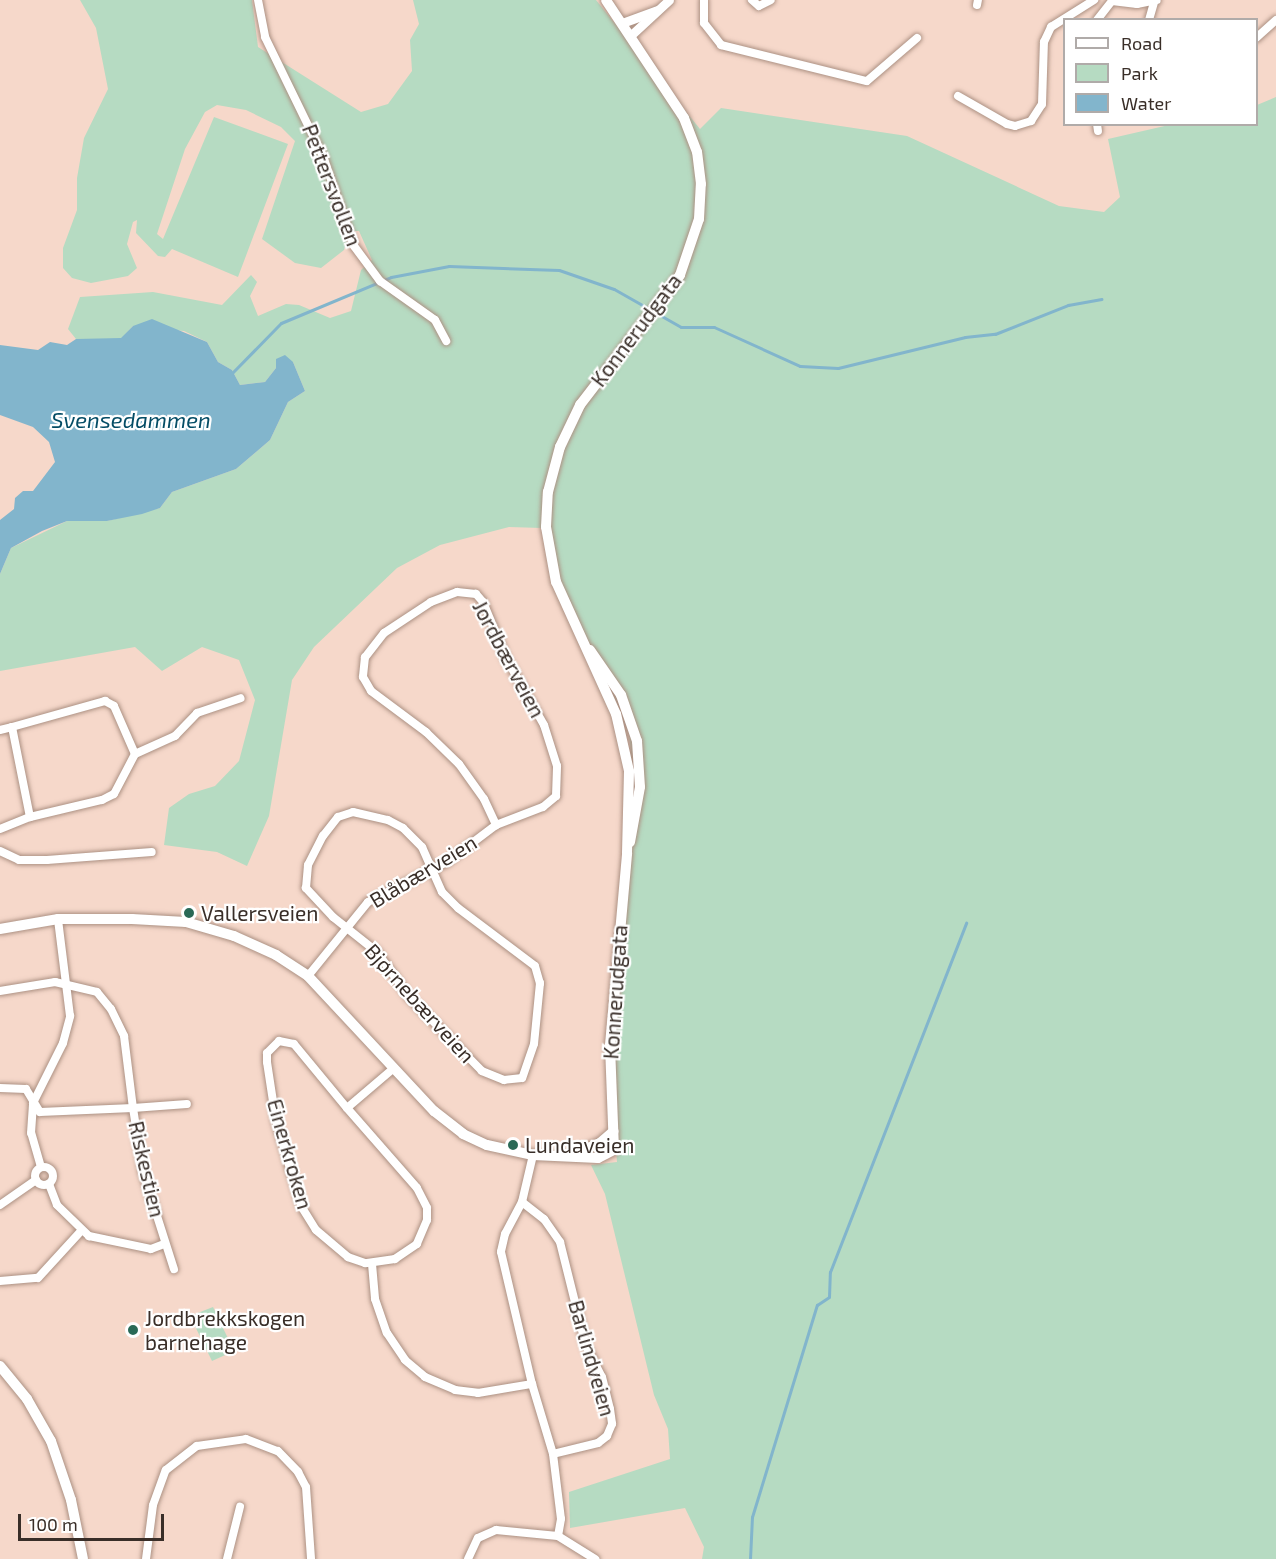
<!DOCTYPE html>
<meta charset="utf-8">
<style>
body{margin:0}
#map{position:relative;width:1276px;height:1559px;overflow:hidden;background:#f6d8ca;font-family:"Exo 2",sans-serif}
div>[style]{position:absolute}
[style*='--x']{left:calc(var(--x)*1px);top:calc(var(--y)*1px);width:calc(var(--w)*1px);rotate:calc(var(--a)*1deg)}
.green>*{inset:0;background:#b6dbc2}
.water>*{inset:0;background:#82b5cc}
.stream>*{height:3px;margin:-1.5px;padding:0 1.5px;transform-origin:1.5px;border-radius:1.5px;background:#82b5cc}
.roads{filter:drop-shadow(0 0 2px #ac9183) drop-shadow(0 0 2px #ac9183)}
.minor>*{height:8px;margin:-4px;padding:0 4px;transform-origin:4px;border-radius:4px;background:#fff}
.minor>.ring{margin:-4px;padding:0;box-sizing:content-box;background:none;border:8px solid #fff;border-radius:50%}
.tertiary>*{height:9px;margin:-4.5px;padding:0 4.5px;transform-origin:4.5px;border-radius:4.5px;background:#fff}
.secondary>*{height:10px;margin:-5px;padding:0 5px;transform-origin:5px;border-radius:5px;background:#fff}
.dots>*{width:16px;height:16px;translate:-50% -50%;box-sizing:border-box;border:3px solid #fff;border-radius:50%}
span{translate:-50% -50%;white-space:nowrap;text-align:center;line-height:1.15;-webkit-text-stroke:4.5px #fff;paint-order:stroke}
.street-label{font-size:21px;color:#392e28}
.poi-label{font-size:21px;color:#392e28}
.left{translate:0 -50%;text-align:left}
.water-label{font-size:22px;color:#044c65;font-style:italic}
.legend{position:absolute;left:1063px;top:18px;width:195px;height:108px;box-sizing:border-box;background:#fff;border:2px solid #b0aba9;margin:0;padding:8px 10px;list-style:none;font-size:18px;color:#392e28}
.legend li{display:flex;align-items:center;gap:12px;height:30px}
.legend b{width:30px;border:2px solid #b0aba9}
.scale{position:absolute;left:18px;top:1514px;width:146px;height:27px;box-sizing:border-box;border:3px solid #392e28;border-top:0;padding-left:8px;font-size:18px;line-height:21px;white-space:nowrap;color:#392e28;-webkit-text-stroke:4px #fff;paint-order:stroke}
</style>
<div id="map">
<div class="green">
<i style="clip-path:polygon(80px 0,252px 0,258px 47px,361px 112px,388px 104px,412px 71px,410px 40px,419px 24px,413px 0,596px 0,700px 129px,721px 108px,907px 136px,1059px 206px,1104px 212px,1120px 197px,1108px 139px,1169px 125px,1256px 124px,1257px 105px,1276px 97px,1276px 1559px,702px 1559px,704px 1547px,685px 1508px,570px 1528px,569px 1492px,670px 1459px,668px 1429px,654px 1395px,605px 1194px,591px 1165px,617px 1162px,609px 1075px,635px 789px,629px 734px,613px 695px,577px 632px,542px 528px,509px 527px,440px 545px,397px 568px,314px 647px,292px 680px,269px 816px,247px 866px,217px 852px,164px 845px,169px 808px,189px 794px,215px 786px,239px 761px,255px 700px,239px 660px,202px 647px,162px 671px,135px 647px,0 671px,0 574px,11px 548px,67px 521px,107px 521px,160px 508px,172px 492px,236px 469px,270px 440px,288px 402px,305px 391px,293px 362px,276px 368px,265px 382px,240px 385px,232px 370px,218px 362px,207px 342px,184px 331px,133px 326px,121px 339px,76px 339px,68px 329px,80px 297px,153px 292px,222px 305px,251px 275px,257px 282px,250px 296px,258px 316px,286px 304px,299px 305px,330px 318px,351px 311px,361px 270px,372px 260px,359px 231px,351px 231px,344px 250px,321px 268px,295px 263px,262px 239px,295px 141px,281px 127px,246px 110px,217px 105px,205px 112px,185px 149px,157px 234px,163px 239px,214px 117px,288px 144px,238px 277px,172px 249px,165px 257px,158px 256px,136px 233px,137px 220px,133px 222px,127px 244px,137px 268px,128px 276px,91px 283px,72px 278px,63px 268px,63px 248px,77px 210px,77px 178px,84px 138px,108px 89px,96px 28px)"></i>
<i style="clip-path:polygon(213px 1307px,234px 1351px,212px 1361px,190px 1316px)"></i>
</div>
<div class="water">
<i style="clip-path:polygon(152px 319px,207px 342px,218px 362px,232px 370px,240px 385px,265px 382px,276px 368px,276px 359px,285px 355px,293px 362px,305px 391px,288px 402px,270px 440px,236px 469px,172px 492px,160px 508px,142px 514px,107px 521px,67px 521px,42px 531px,11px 548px,0 574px,0 520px,14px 509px,15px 498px,23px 491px,33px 491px,55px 462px,49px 442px,33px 427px,0 415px,0 345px,38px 350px,50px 342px,67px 345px,76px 339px,121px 338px,133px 326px)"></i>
</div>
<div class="stream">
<i style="--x:231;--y:374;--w:71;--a:-45.6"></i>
<i style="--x:281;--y:323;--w:119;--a:-22.7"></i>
<i style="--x:391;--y:277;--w:59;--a:-10.7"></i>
<i style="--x:449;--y:266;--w:110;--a:2.1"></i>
<i style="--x:559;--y:270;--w:58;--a:19.1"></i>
<i style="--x:614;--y:289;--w:77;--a:29.6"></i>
<i style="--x:681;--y:327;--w:33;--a:0"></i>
<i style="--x:714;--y:327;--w:94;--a:24.4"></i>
<i style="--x:800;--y:366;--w:38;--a:3"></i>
<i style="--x:838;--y:368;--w:131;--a:-13.7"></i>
<i style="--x:965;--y:337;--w:30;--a:-6"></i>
<i style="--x:995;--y:334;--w:79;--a:-21.7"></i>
<i style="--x:1068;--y:305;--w:34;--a:-10"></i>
<i style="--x:750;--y:1559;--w:42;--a:-87.3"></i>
<i style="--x:752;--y:1517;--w:222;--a:-73"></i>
<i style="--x:817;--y:1305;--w:14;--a:-34"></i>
<i style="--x:829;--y:1297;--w:25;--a:-88"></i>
<i style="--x:830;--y:1272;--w:375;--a:-68.7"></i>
</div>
<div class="roads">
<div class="minor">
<i style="--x:258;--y:0;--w:38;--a:79"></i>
<i style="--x:265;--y:37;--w:132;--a:64"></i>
<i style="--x:323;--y:156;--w:95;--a:71"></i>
<i style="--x:354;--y:246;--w:44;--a:53.4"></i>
<i style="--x:380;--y:281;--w:67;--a:35.3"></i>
<i style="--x:435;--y:320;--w:24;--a:62"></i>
<i style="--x:704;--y:0;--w:23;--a:90"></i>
<i style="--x:704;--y:23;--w:28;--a:52"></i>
<i style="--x:721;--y:45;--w:150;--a:13.9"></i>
<i style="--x:867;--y:81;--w:66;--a:-40.7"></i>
<i style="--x:752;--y:0;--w:9;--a:41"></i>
<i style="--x:759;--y:6;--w:13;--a:-27"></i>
<i style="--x:977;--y:5;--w:5;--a:-79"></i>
<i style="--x:1097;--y:20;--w:24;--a:-52"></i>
<i style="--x:1112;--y:1;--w:25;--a:7"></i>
<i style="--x:1137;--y:4;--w:20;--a:-11"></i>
<i style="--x:1149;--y:20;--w:18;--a:-74"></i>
<i style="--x:1256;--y:38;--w:27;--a:-42"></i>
<i style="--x:958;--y:96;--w:56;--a:29.7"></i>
<i style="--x:1007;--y:124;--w:8;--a:14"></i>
<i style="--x:1015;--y:126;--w:17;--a:-17"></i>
<i style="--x:1031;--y:121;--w:20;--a:-57"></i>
<i style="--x:1042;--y:104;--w:62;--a:-88.2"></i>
<i style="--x:1044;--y:42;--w:17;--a:-65"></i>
<i style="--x:1051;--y:27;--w:51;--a:-32.1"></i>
<i style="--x:1097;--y:124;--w:7;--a:82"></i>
<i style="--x:12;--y:727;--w:97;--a:-15.6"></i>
<i style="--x:105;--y:701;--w:10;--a:29"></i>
<i style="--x:114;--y:706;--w:52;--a:66.4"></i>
<i style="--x:0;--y:730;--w:12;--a:-14"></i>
<i style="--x:12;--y:727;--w:92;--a:78.7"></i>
<i style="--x:353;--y:812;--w:36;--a:13"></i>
<i style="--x:388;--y:820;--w:17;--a:28"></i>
<i style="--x:403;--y:828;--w:27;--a:45"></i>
<i style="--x:422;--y:847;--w:49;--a:66"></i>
<i style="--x:442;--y:892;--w:23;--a:45"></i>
<i style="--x:458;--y:908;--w:96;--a:37"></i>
<i style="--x:535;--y:966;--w:18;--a:74"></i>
<i style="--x:540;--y:983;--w:61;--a:95.6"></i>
<i style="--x:534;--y:1044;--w:36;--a:109"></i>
<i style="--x:522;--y:1078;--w:18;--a:174"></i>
<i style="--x:504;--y:1080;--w:24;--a:-158"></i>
<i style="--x:482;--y:1071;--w:104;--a:-134.6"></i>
<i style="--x:409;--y:997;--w:55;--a:-125.4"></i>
<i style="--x:377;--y:952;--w:56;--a:-141.5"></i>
<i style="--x:333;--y:917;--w:40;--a:-133"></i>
<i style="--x:306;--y:888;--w:23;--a:-85"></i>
<i style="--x:308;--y:865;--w:33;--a:-63"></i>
<i style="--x:323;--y:836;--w:24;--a:-52"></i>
<i style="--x:338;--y:817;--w:16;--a:-18"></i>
<i style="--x:0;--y:829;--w:32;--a:-22"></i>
<i style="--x:30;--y:817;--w:74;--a:-13.3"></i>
<i style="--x:102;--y:800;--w:13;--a:-27"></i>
<i style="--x:114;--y:794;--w:45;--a:-62.3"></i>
<i style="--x:135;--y:754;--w:44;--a:-24.2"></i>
<i style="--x:175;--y:736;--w:32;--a:-46"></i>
<i style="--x:197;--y:713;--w:46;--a:-18.8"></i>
<i style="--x:0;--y:851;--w:21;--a:25"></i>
<i style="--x:19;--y:860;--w:28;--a:0"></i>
<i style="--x:47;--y:860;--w:105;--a:-4.4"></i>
<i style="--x:308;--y:976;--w:95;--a:-51"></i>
<i style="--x:368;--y:902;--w:89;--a:-26.9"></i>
<i style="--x:447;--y:862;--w:61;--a:-37.1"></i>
<i style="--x:496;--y:825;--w:50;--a:-21"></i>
<i style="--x:543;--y:807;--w:17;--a:-40"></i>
<i style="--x:556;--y:796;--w:30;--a:-88"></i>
<i style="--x:557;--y:766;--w:43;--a:-107.6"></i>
<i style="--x:544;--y:725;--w:77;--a:-119.6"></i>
<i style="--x:506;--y:658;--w:61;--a:-112.3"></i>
<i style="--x:483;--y:602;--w:11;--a:-131"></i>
<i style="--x:476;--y:594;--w:19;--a:-174"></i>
<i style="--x:457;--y:592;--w:28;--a:159"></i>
<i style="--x:431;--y:602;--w:56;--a:146.6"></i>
<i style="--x:384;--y:633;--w:31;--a:128"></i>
<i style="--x:365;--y:657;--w:20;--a:96"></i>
<i style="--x:363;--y:677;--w:16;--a:60"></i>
<i style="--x:371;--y:691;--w:69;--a:36.7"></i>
<i style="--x:426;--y:732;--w:46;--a:44.1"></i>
<i style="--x:459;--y:764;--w:43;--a:54.5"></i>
<i style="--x:484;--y:799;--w:29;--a:65"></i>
<i style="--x:0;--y:991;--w:56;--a:-9.3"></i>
<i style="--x:55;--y:982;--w:43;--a:13.4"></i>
<i style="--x:97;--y:992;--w:22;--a:51"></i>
<i style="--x:111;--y:1009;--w:30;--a:64"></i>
<i style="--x:124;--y:1036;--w:73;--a:82.9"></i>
<i style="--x:133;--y:1108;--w:54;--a:-4.2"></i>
<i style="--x:0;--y:1088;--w:26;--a:2"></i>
<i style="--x:26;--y:1089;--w:27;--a:59"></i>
<i style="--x:40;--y:1112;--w:93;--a:-2.5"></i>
<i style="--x:133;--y:1108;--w:65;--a:81.1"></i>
<i style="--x:143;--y:1172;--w:102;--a:72.3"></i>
<i style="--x:347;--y:1108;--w:106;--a:48.8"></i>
<i style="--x:417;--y:1188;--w:22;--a:63"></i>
<i style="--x:427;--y:1208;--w:12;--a:90"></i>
<i style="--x:427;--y:1220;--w:26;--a:113"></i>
<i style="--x:417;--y:1244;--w:27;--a:146"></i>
<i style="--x:395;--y:1259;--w:30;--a:172"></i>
<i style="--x:365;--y:1263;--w:18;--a:-161"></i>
<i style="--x:348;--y:1257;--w:42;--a:-139.8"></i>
<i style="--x:316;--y:1230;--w:26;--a:-122"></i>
<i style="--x:302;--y:1208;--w:30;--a:-107"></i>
<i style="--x:293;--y:1179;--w:60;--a:-106.3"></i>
<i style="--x:276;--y:1121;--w:60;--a:-98.7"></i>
<i style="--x:267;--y:1062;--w:9;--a:-90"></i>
<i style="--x:267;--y:1053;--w:17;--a:-45"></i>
<i style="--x:279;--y:1041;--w:15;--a:11"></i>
<i style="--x:294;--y:1044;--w:83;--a:50.4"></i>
<i style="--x:347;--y:1108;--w:62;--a:-40.4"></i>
<i style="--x:533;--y:1155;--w:48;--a:103.2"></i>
<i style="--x:522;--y:1202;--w:36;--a:118"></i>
<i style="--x:505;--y:1234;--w:18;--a:103"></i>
<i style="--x:501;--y:1252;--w:136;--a:76.8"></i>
<i style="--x:532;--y:1384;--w:73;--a:73.3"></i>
<i style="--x:553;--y:1454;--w:65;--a:83"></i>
<i style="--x:561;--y:1519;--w:17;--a:100"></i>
<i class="ring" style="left:35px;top:1167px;width:10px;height:10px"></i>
<i style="--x:41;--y:1167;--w:35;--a:-106"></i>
<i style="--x:31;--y:1133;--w:30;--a:-86"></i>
<i style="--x:33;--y:1103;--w:67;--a:-63.4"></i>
<i style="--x:63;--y:1043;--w:28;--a:-75"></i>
<i style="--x:70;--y:1016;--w:98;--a:-97.1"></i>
<i style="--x:49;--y:1184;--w:22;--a:69"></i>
<i style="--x:57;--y:1205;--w:45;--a:44.1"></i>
<i style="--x:89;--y:1236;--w:63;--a:11.8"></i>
<i style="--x:151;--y:1249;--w:14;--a:-21"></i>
<i style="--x:522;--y:1202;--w:28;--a:38"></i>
<i style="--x:544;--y:1219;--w:28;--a:55"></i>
<i style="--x:560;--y:1242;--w:107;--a:76"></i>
<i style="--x:586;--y:1346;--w:35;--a:63"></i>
<i style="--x:602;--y:1377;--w:33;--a:76"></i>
<i style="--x:610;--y:1409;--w:15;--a:82"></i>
<i style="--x:612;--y:1424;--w:13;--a:113"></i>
<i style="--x:607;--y:1436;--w:11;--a:142"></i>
<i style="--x:598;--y:1443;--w:46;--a:166.3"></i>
<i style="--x:0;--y:1205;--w:44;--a:-34.8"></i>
<i style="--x:372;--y:1264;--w:35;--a:85"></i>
<i style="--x:375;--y:1299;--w:36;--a:71"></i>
<i style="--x:387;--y:1333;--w:32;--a:56"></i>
<i style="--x:405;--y:1360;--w:26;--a:40"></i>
<i style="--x:425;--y:1377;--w:33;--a:23"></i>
<i style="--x:455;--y:1390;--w:23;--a:7"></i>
<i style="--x:478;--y:1393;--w:55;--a:-9.5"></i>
<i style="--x:0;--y:1281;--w:38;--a:-5"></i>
<i style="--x:38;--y:1278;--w:64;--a:-47.5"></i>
<i style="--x:146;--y:1559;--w:54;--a:-82.6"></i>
<i style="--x:153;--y:1505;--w:37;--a:-70"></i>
<i style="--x:166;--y:1470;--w:39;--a:-38"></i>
<i style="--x:197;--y:1446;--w:49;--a:-8.1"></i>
<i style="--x:246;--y:1439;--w:34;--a:21"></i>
<i style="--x:278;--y:1451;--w:29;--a:46"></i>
<i style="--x:298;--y:1472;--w:17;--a:62"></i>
<i style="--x:306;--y:1487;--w:72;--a:86"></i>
<i style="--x:227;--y:1559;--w:54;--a:-76"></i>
<i style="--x:468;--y:1559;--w:23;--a:-65"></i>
<i style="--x:478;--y:1538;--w:20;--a:-24"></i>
<i style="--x:496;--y:1530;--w:62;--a:5.5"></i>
<i style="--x:558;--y:1536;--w:44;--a:31.9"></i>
</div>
<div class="tertiary">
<i style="--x:622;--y:23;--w:37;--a:-20"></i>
<i style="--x:630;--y:36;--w:53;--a:-42.7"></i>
</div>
<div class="secondary">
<i style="--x:590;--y:650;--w:55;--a:55.4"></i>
<i style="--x:621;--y:695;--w:49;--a:70.8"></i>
<i style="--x:637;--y:741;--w:46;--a:86.3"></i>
<i style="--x:640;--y:787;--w:56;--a:100.3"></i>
<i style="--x:0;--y:929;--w:59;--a:-9.8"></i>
<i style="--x:58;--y:919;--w:74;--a:0"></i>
<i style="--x:132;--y:919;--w:54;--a:3.2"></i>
<i style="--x:186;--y:922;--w:50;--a:16.3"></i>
<i style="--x:234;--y:936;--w:46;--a:24.3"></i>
<i style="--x:276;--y:955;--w:38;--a:33"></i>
<i style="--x:308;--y:976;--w:185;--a:47"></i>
<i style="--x:434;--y:1111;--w:37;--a:38"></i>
<i style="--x:463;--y:1134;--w:26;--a:25"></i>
<i style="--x:487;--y:1145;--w:47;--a:12.3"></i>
<i style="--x:533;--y:1155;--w:65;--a:2.6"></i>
<i style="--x:598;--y:1158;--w:18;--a:-27"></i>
<i style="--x:614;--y:1150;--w:105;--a:-92.2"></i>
<i style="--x:610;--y:1045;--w:193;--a:-84.9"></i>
<i style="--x:627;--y:853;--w:82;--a:-88.6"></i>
<i style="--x:629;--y:771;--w:58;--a:-102.8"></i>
<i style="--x:616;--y:714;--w:145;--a:-114.4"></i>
<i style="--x:556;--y:582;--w:56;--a:-100.3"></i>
<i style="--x:546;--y:527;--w:35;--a:-87"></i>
<i style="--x:548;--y:492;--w:47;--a:-75.1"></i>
<i style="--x:560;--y:447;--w:47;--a:-64.5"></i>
<i style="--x:580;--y:405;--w:164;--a:-52.4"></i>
<i style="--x:680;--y:275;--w:59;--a:-71.3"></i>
<i style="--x:699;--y:219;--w:35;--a:-87"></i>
<i style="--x:701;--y:184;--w:32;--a:-97"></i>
<i style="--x:697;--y:152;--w:36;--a:-111"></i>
<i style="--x:684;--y:118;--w:141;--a:-123.5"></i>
<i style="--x:574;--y:1154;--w:28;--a:-23"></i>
<i style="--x:600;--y:1143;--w:18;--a:-41"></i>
<i style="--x:0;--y:1366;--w:43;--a:50.7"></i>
<i style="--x:27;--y:1399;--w:48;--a:60.3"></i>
<i style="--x:51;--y:1441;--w:62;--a:71.3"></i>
<i style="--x:71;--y:1500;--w:60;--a:78.5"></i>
</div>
</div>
<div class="dots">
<i style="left:189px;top:913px;background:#2a6956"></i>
<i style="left:513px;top:1145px;background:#2a6956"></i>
<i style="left:133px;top:1330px;background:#2a6956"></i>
</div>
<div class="street-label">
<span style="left:332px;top:185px;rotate:69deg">Pettersvollen</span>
<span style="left:636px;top:330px;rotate:-53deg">Konnerudgata</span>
<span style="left:509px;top:659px;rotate:62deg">Jordbærveien</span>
<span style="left:423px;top:871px;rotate:-31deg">Blåbærveien</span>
<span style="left:615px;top:992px;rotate:-86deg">Konnerudgata</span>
<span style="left:420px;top:1003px;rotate:48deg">Bjørnebærveien</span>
<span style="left:290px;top:1154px;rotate:74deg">Einerkroken</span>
<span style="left:147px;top:1169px;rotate:77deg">Riskestien</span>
<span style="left:592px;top:1358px;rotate:74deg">Barlindveien</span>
</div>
<div class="poi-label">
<span class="left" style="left:201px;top:913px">Vallersveien</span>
<span class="left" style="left:525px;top:1145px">Lundaveien</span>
<span class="left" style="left:145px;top:1330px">Jordbrekkskogen<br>barnehage</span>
</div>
<div class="water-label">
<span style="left:131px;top:420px">Svensedammen</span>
</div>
<ul class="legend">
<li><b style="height:8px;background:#fff"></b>Road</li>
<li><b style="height:16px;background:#b6dbc2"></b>Park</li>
<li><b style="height:16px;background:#82b5cc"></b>Water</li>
</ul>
<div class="scale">100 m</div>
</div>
